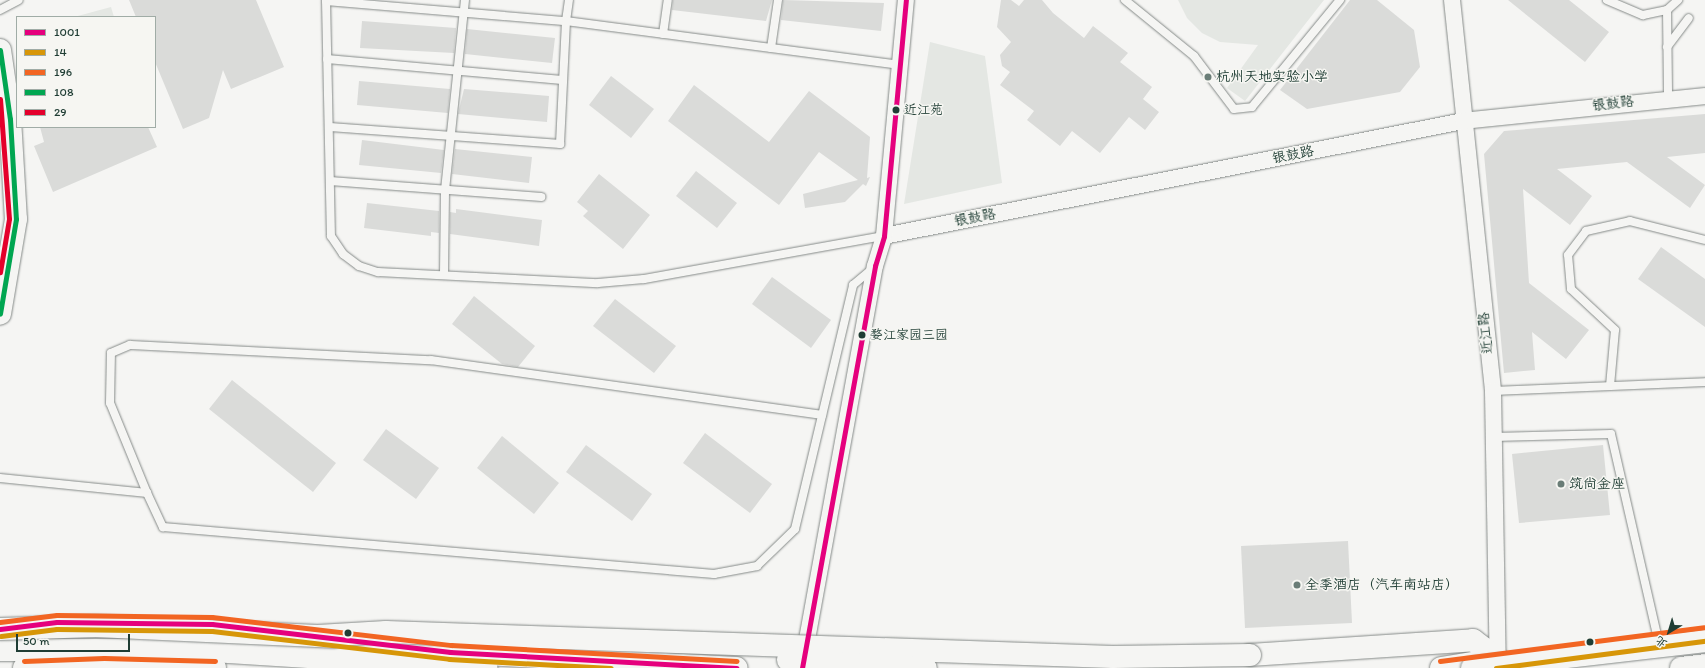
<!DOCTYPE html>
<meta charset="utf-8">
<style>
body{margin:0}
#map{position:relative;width:1705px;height:668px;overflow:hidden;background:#f5f5f3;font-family:Itim,"LXGW WenKai TC",sans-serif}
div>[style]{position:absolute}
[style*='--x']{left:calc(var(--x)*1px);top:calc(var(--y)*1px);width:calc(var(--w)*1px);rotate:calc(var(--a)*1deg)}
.green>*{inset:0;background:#e4e7e3}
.building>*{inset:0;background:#dadbd9}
.roads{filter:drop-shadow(0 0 1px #858a88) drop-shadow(0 0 1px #858a88)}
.lane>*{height:8px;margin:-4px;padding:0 4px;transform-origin:4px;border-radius:4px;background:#f5f5f3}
.street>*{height:16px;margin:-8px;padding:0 8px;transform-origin:8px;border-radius:8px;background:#f5f5f3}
.secondary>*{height:22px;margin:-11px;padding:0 11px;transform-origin:11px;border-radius:11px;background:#f5f5f3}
.primary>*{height:22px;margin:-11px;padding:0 11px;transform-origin:11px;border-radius:11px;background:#f5f5f3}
.highway>*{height:22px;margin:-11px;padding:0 11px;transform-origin:11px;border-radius:11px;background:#f5f5f3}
.bridges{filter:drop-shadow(0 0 1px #858a88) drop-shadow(0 0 1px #858a88)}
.highway-bridge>*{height:22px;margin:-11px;padding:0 11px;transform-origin:11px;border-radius:11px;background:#f5f5f3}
.bus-1>*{height:5px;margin:-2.5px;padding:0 2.5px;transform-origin:2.5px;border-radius:2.5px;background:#e5007d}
.bus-2>*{height:5px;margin:-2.5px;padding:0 2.5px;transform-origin:2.5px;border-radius:2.5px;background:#d79608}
.bus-3>*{height:5px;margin:-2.5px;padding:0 2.5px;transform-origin:2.5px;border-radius:2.5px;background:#f26522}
.bus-4>*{height:5px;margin:-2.5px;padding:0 2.5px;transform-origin:2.5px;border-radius:2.5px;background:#00a651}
.bus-5>*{height:5px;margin:-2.5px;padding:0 2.5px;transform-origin:2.5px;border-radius:2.5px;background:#e4002b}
.dots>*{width:11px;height:11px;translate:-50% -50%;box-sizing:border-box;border:2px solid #f6f6f2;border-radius:50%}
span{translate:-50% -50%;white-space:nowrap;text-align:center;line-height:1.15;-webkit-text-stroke:3px #f6f6f2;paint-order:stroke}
.bus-label{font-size:13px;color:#1f3d34}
.left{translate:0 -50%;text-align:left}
.poi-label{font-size:14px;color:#1f3d34}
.street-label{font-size:14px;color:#1f3d34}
.legend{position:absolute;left:16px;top:16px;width:140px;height:112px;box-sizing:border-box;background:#f6f6f2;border:1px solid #a0aca6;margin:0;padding:5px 7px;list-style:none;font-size:12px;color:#1f3d34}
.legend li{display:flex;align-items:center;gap:8px;height:20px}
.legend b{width:20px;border:1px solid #a0aca6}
.north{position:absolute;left:1649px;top:612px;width:40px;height:40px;-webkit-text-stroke:3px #f6f6f2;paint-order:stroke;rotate:218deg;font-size:11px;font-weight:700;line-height:16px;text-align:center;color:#1f3d34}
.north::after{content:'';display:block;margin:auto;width:14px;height:18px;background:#1f3d34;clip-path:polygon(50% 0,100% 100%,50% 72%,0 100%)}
.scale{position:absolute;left:16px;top:634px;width:114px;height:18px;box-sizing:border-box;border:2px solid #1f3d34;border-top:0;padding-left:5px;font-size:12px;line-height:14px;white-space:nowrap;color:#1f3d34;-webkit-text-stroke:3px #f6f6f2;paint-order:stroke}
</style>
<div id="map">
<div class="green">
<i style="clip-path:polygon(1178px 0,1324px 0,1245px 101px,1227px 88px,1258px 45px,1220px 42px,1202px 33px,1187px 18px)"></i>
<i style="clip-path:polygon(111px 7px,114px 17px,74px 17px)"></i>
<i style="clip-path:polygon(930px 42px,985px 56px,1002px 183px,904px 204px)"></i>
</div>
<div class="building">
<i style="clip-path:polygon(129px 0,256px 0,284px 67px,231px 89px,223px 70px,209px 118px,183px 129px,155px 62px,155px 17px,136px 17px)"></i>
<i style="clip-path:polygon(673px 0,772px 0,766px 21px,672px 10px)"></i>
<i style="clip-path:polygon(783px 0,884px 3px,881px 31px,781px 20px)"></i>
<i style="clip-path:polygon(1001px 0,1011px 0,1019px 6px,1024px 0,1042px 0,1053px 13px,1084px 38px,1093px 26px,1128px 53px,1120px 62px,1152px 87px,1143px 99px,1159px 112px,1145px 130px,1129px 117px,1100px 153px,1072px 131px,1060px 146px,1027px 120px,1034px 111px,1000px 85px,1010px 72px,1002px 66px,1000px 55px,1011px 42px,997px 27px)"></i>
<i style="clip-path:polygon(1350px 0,1377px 0,1414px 30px,1420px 67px,1400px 92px,1307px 109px,1280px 90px)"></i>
<i style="clip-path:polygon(1508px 0,1569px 0,1609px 32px,1585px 62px)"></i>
<i style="clip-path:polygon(362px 21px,456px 28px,454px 53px,360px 48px)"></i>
<i style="clip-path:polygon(467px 29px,555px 38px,552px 63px,465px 54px)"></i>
<i style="clip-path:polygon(611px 76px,654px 109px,631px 138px,589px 105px)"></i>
<i style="clip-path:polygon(359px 81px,450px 89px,448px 113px,357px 105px)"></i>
<i style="clip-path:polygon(694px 85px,769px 142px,809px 91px,870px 137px,867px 178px,870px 177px,866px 186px,863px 184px,845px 202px,805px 208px,803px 194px,858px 180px,819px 152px,779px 205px,668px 121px)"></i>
<i style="clip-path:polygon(464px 89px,549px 96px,547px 122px,458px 114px)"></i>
<i style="clip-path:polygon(1705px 114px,1705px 153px,1667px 157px,1705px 185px,1690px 208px,1627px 162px,1557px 169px,1592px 196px,1570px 225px,1523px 189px,1529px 283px,1589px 330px,1566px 359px,1532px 332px,1535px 370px,1504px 373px,1484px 154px,1504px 131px)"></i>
<i style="clip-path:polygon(40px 127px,148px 127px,157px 147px,53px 192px,34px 146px,44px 142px)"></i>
<i style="clip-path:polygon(362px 140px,444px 150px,441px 173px,359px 165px)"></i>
<i style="clip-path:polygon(455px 149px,532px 157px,529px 183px,452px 174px)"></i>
<i style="clip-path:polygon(696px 171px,737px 203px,717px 228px,676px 196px)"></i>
<i style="clip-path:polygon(599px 174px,650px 215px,623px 249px,583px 216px,588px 211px,577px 202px)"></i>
<i style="clip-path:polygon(367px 203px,439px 211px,439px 233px,431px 232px,431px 236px,364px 228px)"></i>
<i style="clip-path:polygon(456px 209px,542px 220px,539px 246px,450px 234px,450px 212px,456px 213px)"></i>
<i style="clip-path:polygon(1661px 247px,1705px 279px,1705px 327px,1638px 279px)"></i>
<i style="clip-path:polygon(772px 277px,831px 320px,811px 348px,752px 304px)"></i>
<i style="clip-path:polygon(474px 296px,535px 346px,518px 367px,502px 364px,452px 324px)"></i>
<i style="clip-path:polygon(615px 299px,676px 346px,654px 373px,593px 326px)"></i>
<i style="clip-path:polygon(232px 380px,336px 463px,313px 492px,209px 409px)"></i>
<i style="clip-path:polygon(386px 429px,439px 468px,416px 499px,363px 460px)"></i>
<i style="clip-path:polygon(705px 433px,772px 484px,750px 513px,683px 463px)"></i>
<i style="clip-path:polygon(502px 436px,559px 483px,534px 514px,477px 468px)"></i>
<i style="clip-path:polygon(586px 445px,652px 494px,632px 521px,566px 472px)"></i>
<i style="clip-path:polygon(1603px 445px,1610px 515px,1519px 523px,1512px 454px)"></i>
<i style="clip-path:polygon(1348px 541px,1352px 623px,1245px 628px,1241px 546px)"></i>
</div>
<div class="roads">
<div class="lane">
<i style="--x:326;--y:0;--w:236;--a:88.8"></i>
<i style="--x:331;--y:236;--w:22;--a:56"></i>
<i style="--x:343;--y:254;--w:20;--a:37"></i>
<i style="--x:359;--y:266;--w:20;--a:18"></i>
<i style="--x:378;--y:272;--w:220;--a:2.9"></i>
<i style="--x:598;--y:283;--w:46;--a:-5"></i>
<i style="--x:644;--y:279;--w:244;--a:-10.2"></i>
<i style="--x:1125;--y:0;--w:89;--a:39.1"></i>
<i style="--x:1194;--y:56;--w:66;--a:53"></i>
<i style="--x:1234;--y:109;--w:18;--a:-6"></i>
<i style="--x:1252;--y:107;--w:139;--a:-50.6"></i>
<i style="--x:1607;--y:0;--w:39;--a:23"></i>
<i style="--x:1643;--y:15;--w:25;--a:-12"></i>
<i style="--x:1667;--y:10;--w:15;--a:-42"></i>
<i style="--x:326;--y:1;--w:241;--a:4.8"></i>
<i style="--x:566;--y:21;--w:21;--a:-82"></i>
<i style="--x:0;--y:10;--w:21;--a:-28"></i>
<i style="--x:1667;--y:10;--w:87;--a:89.3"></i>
<i style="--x:663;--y:34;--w:34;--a:-82"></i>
<i style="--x:1667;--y:47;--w:36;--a:-53"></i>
<i style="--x:771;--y:48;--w:49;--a:-81.7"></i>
<i style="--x:327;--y:59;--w:236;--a:5.1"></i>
<i style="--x:330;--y:127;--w:231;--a:4.2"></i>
<i style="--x:560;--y:144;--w:123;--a:-87.2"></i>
<i style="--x:566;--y:21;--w:337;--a:7.5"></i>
<i style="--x:330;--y:181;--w:212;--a:4.3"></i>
<i style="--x:444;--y:273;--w:83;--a:-89.3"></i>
<i style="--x:445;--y:190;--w:191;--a:-84"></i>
<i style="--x:1610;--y:386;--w:56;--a:-84.9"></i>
<i style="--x:1615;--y:330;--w:60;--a:-137"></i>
<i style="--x:1571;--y:289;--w:34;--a:-95"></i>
<i style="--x:1568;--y:255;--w:30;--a:-53"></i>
<i style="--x:1586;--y:231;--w:45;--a:-12.8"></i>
<i style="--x:1630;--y:221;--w:77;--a:14.2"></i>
<i style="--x:1493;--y:391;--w:212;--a:-2.4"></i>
<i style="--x:1494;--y:437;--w:117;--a:-1.5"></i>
<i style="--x:1611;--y:434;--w:211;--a:77.1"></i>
<i style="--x:0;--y:478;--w:148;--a:5.8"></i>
<i style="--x:147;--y:493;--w:38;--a:65"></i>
<i style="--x:163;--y:527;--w:553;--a:4.88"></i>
<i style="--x:714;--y:574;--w:44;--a:-10.5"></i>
<i style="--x:757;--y:566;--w:53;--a:-44.2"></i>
<i style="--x:795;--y:529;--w:251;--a:-76.6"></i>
<i style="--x:853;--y:285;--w:26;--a:-40"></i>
<i style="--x:147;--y:493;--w:97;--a:-112.3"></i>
<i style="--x:110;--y:403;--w:50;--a:-88.9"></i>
<i style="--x:111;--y:353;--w:21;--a:-23"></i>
<i style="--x:130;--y:345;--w:301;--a:2.9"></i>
<i style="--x:431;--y:360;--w:395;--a:8"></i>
</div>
<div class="street">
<i style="--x:1452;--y:0;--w:393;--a:84"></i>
<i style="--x:1493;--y:391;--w:275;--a:89"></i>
<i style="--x:884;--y:236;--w:590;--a:-11.23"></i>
<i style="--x:1463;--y:121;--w:243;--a:-5.9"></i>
<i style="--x:804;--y:656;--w:396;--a:-79.7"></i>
<i style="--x:875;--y:266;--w:31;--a:-73"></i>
<i style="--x:884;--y:236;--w:237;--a:-84.7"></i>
</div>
<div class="secondary">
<i style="--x:0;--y:50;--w:70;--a:81.8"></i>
<i style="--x:10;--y:119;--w:100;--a:86.6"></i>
<i style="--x:16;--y:219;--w:96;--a:99.6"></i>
</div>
<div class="primary">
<i style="--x:348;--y:640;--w:103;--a:6.7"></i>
<i style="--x:450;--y:652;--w:287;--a:3.2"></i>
<i style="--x:24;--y:668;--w:80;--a:-2.1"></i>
<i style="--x:104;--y:665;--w:111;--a:1.5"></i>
<i style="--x:1441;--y:668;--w:51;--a:-9.1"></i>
</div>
<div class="highway">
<i style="--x:0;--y:650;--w:197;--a:0"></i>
<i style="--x:197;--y:650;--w:290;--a:3.6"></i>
<i style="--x:1250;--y:655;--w:224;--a:-3.8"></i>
<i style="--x:1473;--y:640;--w:31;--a:37"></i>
<i style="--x:1681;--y:668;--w:24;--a:-7"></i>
</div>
</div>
<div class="bridges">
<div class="highway-bridge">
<i style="--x:0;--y:629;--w:96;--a:-1.8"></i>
<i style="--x:96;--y:626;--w:238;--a:2.6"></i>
<i style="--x:318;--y:636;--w:68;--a:-3.4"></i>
<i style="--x:386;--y:632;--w:727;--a:1.97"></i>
<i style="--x:1113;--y:657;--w:137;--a:-0.8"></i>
<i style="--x:788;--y:660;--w:138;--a:3.3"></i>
<i style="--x:1472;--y:668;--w:235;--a:-6.6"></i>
</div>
</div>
<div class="bus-1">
<i style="--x:0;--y:629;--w:57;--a:-7"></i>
<i style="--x:57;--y:622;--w:155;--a:0.7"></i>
<i style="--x:212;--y:624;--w:240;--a:6.7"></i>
<i style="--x:450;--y:652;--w:287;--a:3.2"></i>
<i style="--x:802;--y:668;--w:409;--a:-79.7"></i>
<i style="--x:875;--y:266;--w:31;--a:-73"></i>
<i style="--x:884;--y:236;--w:237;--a:-84.7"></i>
</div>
<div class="bus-2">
<i style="--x:1;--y:636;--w:56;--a:-7.1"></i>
<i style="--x:57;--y:629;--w:155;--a:0.7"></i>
<i style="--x:212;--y:631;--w:239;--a:6.7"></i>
<i style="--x:449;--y:659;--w:162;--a:3.2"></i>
<i style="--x:1496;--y:668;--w:211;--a:-7.4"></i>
</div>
<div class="bus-3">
<i style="--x:0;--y:622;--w:57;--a:-7"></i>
<i style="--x:57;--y:615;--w:155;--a:0.7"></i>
<i style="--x:212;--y:617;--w:241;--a:6.7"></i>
<i style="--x:451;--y:645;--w:286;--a:3.2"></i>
<i style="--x:24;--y:661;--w:80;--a:-2.1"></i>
<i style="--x:104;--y:658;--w:111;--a:1.5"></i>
<i style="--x:1440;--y:661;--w:266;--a:-7.3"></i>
</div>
<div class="bus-4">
<i style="--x:0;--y:50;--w:70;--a:81.8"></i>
<i style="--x:10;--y:119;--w:100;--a:86.6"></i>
<i style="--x:16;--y:219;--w:96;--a:99.6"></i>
</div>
<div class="bus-5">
<i style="--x:0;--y:99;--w:120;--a:85.7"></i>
<i style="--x:9;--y:219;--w:54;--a:99.6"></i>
</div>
<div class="dots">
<i style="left:1208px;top:77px;background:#6a7d77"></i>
<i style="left:896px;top:110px;background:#1f3d34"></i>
<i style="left:862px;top:335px;background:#1f3d34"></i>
<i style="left:1561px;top:484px;background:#6a7d77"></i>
<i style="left:1297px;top:585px;background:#6a7d77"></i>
<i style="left:348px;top:633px;background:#1f3d34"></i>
<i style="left:1590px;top:642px;background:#1f3d34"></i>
</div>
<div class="bus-label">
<span class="left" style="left:904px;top:110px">近江苑</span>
<span class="left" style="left:870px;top:335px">婺江家园三园</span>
</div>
<div class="poi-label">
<span class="left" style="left:1216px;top:77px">杭州天地实验小学</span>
<span class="left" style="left:1569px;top:484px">筑尚金座</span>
<span class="left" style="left:1305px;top:585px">全季酒店（汽车南站店）</span>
</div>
<div class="street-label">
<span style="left:1613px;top:104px;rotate:-7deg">银鼓路</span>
<span style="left:1293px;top:155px;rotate:-11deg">银鼓路</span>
<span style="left:975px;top:218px;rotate:-11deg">银鼓路</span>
<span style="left:1486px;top:333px;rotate:-96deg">近江路</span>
</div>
<ul class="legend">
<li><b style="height:5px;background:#e5007d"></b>1001</li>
<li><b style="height:5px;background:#d79608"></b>14</li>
<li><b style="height:5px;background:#f26522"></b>196</li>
<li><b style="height:5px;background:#00a651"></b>108</li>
<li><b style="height:5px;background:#e4002b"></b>29</li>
</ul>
<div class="north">北</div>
<div class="scale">50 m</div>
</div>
